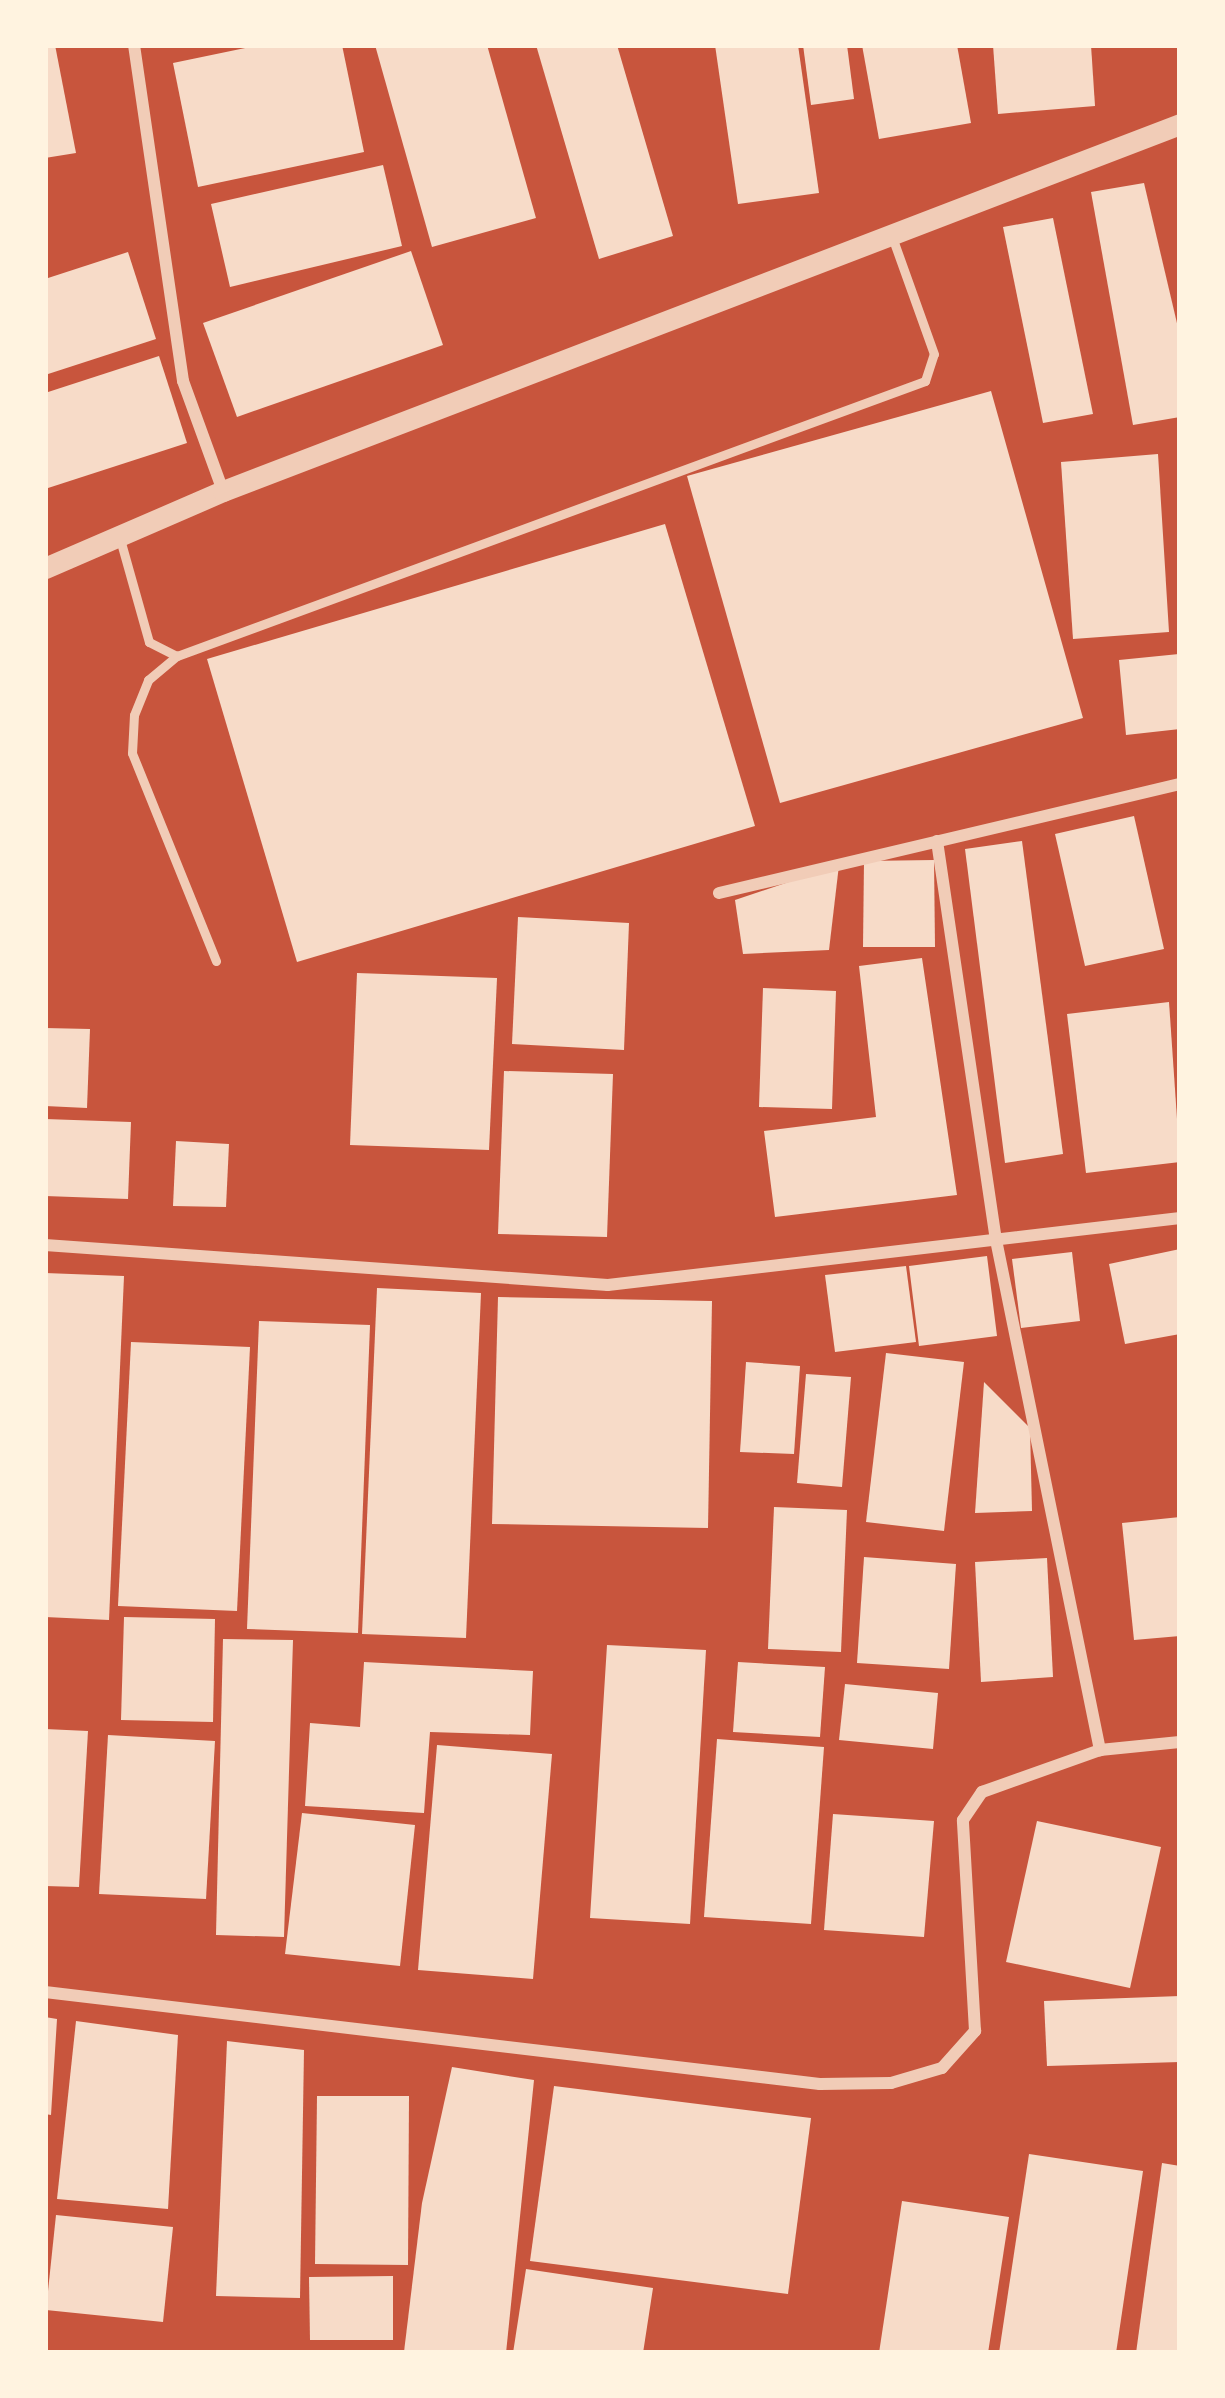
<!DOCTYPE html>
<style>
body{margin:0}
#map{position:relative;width:1225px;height:2398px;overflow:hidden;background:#c8553d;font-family:Lato,sans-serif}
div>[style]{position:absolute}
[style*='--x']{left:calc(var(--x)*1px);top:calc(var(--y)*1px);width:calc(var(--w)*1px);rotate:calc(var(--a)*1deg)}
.building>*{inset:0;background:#f7dbc8}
.service>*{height:9px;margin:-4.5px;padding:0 4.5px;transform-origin:4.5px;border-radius:4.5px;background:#f1ccb7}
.minor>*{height:12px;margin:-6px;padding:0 6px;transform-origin:6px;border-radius:6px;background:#f1ccb7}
.tertiary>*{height:21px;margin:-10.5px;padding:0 10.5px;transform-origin:10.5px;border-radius:10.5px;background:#f1ccb7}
span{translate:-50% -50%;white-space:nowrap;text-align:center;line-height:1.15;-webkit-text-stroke:10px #fff3e0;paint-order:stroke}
.frame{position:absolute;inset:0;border:48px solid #fff3e0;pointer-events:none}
</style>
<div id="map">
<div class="building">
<i style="clip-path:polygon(45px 45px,55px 45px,76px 153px,45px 158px)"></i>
<i style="clip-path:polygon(259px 45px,342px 45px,364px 152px,198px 187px,173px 63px)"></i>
<i style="clip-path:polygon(375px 45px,487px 45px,536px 218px,432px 247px)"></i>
<i style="clip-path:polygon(536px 45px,617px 45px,673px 236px,599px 259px)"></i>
<i style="clip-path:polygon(715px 45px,798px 45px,819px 193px,738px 204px)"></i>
<i style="clip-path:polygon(803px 45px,847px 45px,854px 99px,811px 105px)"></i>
<i style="clip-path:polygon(862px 45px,957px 45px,971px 123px,879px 139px)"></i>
<i style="clip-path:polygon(993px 45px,1091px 45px,1095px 106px,998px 114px)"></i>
<i style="clip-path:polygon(383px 165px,402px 246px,230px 287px,211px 204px)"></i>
<i style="clip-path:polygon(1144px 183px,1180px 336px,1180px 417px,1133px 425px,1091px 192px)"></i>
<i style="clip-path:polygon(1053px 218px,1093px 414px,1043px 423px,1003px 227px)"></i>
<i style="clip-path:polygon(411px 251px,443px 345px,237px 417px,203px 323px)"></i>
<i style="clip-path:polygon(128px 252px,156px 339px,45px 375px,45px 279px)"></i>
<i style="clip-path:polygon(159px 356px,187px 443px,45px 489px,45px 393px)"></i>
<i style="clip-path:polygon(991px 391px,1083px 718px,780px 803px,687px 476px)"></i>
<i style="clip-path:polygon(1158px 454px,1169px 632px,1073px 639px,1061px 462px)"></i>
<i style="clip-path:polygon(665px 524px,755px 826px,297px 962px,207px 659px)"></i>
<i style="clip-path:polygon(1179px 654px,1180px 729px,1126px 735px,1119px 660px)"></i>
<i style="clip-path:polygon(1134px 816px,1164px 949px,1085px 966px,1055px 834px)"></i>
<i style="clip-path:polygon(1022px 841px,1063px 1154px,1005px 1163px,965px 849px)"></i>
<i style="clip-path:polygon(934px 860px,935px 947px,863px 947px,864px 861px)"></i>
<i style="clip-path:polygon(839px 865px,829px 950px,743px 954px,735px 900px)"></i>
<i style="clip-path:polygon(518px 917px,629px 923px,624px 1050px,512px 1044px)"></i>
<i style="clip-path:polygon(922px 958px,957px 1195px,775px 1217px,764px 1131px,876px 1117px,859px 966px)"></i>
<i style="clip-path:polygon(357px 973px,497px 978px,489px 1150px,350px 1145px)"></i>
<i style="clip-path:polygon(763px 988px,836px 991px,832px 1109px,759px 1107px)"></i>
<i style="clip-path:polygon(1169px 1002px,1180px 1162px,1086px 1173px,1067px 1014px)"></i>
<i style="clip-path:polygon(45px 1028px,90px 1029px,87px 1108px,45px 1106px)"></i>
<i style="clip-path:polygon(504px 1071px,613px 1074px,607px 1237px,498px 1234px)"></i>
<i style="clip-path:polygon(45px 1119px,131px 1122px,128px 1199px,45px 1196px)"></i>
<i style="clip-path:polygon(176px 1141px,229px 1144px,226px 1207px,173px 1206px)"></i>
<i style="clip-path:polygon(1180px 1249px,1180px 1334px,1125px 1344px,1109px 1264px)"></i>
<i style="clip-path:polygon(1072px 1252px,1080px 1321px,1021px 1328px,1012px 1259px)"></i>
<i style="clip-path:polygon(987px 1256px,997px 1336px,919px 1346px,909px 1266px)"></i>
<i style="clip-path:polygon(906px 1266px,916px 1342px,835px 1352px,825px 1275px)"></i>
<i style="clip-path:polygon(45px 1273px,124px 1276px,109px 1620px,45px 1617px)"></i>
<i style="clip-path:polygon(377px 1288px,481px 1293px,466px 1638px,362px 1634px)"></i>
<i style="clip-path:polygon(498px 1297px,712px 1301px,708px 1528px,492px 1524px)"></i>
<i style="clip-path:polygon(259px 1321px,370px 1325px,358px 1633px,247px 1629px)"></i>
<i style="clip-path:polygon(131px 1342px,250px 1347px,237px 1611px,118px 1606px)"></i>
<i style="clip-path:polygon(886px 1353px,964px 1362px,944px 1531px,866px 1522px)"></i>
<i style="clip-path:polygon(746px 1362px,800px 1366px,794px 1454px,740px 1452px)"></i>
<i style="clip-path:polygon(806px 1374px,851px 1377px,842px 1487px,797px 1483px)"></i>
<i style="clip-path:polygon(984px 1382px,1030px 1428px,1032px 1511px,975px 1513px)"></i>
<i style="clip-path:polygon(774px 1507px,847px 1510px,841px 1652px,768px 1649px)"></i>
<i style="clip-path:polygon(1180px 1517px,1180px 1636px,1134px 1640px,1122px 1523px)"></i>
<i style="clip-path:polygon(864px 1557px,956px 1564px,949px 1669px,857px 1663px)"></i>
<i style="clip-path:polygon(1047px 1558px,1053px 1677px,981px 1682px,975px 1562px)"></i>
<i style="clip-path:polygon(124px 1617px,215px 1619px,213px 1722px,121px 1720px)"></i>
<i style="clip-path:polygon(223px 1639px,293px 1640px,284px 1937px,216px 1935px)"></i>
<i style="clip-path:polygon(607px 1645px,706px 1650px,690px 1924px,590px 1918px)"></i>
<i style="clip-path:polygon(364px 1662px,533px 1671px,530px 1735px,430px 1732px,424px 1813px,305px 1806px,310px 1723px,360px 1727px)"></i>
<i style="clip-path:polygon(738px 1662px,825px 1667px,820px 1737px,733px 1732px)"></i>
<i style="clip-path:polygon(845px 1684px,938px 1693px,933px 1749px,839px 1740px)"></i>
<i style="clip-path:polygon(45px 1729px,88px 1731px,79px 1887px,45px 1886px)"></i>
<i style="clip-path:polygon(108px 1735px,215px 1741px,206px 1899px,99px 1894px)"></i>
<i style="clip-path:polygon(717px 1739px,824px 1747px,811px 1924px,704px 1917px)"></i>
<i style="clip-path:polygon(437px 1745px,552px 1754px,533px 1979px,418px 1970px)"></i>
<i style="clip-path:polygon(302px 1813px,415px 1825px,400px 1966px,285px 1954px)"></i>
<i style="clip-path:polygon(833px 1814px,934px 1821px,924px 1937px,824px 1930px)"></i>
<i style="clip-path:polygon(1037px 1821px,1161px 1847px,1130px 1988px,1006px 1962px)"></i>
<i style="clip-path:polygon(1180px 1996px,1180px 2062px,1047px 2066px,1044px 2001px)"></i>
<i style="clip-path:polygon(45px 2017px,57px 2019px,51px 2115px,45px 2114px)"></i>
<i style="clip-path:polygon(76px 2021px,178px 2035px,168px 2209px,57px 2199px)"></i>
<i style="clip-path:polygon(227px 2041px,304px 2050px,300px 2298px,216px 2296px)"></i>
<i style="clip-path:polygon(452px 2067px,534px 2080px,506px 2353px,404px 2352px,422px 2203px)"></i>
<i style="clip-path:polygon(554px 2086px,811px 2118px,788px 2294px,530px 2261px)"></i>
<i style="clip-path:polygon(317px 2096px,409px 2096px,408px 2265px,315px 2264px)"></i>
<i style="clip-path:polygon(1029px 2154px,1143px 2171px,1116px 2353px,999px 2353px)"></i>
<i style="clip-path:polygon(1162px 2163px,1180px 2166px,1180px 2353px,1136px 2353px)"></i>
<i style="clip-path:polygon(902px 2201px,1009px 2217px,988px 2353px,879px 2353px)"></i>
<i style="clip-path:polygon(56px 2215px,173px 2227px,163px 2322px,46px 2310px)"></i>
<i style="clip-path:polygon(526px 2269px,653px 2288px,643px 2353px,513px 2353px)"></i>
<i style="clip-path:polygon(393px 2276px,393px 2340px,310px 2340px,309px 2277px)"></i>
</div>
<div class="service">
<i style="--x:120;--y:539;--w:107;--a:74.3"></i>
<i style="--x:149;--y:642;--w:31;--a:27"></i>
<i style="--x:216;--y:961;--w:224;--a:-112"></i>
<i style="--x:132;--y:753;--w:38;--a:-87"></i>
<i style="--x:134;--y:715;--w:38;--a:-68"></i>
<i style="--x:148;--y:680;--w:38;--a:-40"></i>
<i style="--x:177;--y:656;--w:797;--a:-20.19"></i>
<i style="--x:925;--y:381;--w:28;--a:-72"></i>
<i style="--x:934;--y:354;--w:127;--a:-109.7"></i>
</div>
<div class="minor">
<i style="--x:134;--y:45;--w:340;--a:81.7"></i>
<i style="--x:183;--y:381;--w:117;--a:70"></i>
<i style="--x:937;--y:841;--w:398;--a:81.6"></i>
<i style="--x:995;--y:1235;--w:526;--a:78.48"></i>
<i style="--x:719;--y:893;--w:474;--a:-13.3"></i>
<i style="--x:45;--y:1245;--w:564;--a:4.06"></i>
<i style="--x:608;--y:1285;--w:576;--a:-6.68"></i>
<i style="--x:45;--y:1992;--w:780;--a:6.77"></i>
<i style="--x:820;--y:2084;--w:71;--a:-0.8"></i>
<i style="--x:891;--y:2083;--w:53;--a:-16.4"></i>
<i style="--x:942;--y:2068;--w:50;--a:-48.3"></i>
<i style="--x:975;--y:2031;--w:211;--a:-93.3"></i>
<i style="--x:963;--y:1820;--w:34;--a:-56"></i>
<i style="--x:982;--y:1792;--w:125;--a:-19.6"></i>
<i style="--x:1100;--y:1750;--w:80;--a:-5.7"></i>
</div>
<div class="tertiary">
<i style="--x:45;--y:568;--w:194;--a:-23.4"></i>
<i style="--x:223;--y:491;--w:1025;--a:-20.98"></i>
</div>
<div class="frame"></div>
</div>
